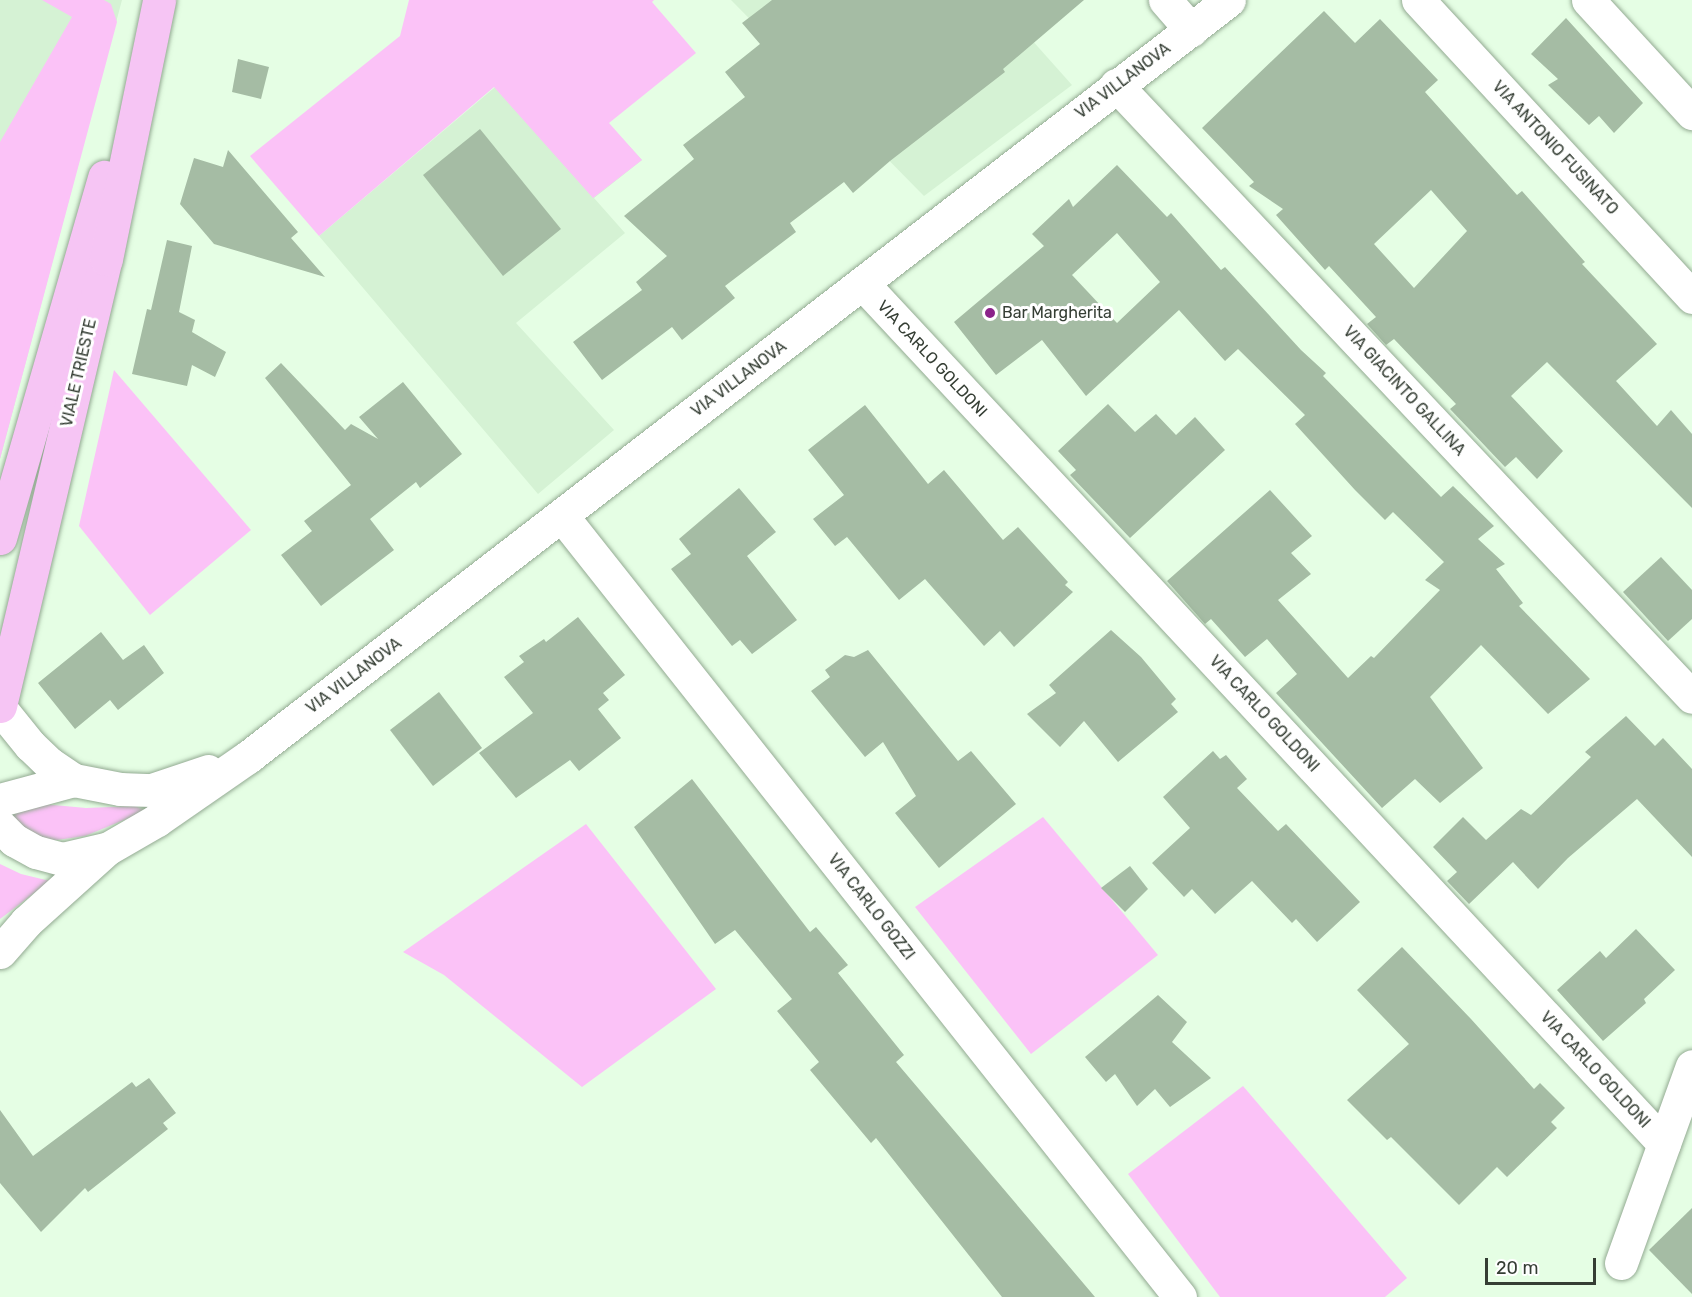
<!DOCTYPE html>
<style>
body{margin:0}
#map{position:relative;width:1692px;height:1297px;overflow:hidden;background:#e5fee4;font-family:Rubik,sans-serif}
div>[style]{position:absolute}
[style*='--x']{left:calc(var(--x)*1px);top:calc(var(--y)*1px);width:calc(var(--w)*1px);rotate:calc(var(--a)*1deg)}
.built>*{inset:0;background:#d5f2d4}
.green>*{inset:0;background:#fbc2f7}
.building>*{inset:0;background:#a5bca4}
.roads{filter:drop-shadow(0 0 2px #93aa92) drop-shadow(0 0 2px #93aa92)}
.minor>*{height:33px;margin:-16.5px;padding:0 16.5px;transform-origin:16.5px;border-radius:16.5px;background:#fff}
.major>*{height:33px;margin:-16.5px;padding:0 16.5px;transform-origin:16.5px;border-radius:16.5px;background:#f6c5f4}
.dots>*{width:16px;height:16px;translate:-50% -50%;box-sizing:border-box;border:3px solid #fff;border-radius:50%}
span{translate:-50% -50%;white-space:nowrap;text-align:center;line-height:1.15;-webkit-text-stroke:6px #fff;paint-order:stroke}
.street-label{font-size:16px;color:#353e34}
.poi-label{font-size:16px;color:#353e34}
.left{translate:0 -50%;text-align:left}
.scale{position:absolute;left:1485px;top:1258px;width:111px;height:27px;box-sizing:border-box;border:3px solid #353e34;border-top:0;padding-left:8px;font-size:18px;line-height:21px;white-space:nowrap;color:#353e34;-webkit-text-stroke:4px #fff;paint-order:stroke}
</style>
<div id="map">
<div class="built">
<i style="clip-path:polygon(0 0,122px 0,0 459px)"></i>
<i style="clip-path:polygon(731px 0,996px 0,1072px 85px,924px 196px)"></i>
<i style="clip-path:polygon(540px 49px,642px 160px,594px 198px,625px 233px,516px 323px,614px 430px,538px 494px,319px 236px)"></i>
</div>
<div class="green">
<i style="clip-path:polygon(42px 0,104px 0,111px 4px,117px 22px,0 459px,0 142px,72px 17px)"></i>
<i style="clip-path:polygon(409px 0,654px 0,652px 2px,696px 53px,609px 123px,642px 160px,593px 198px,494px 87px,319px 236px,250px 156px,400px 36px)"></i>
<i style="clip-path:polygon(114px 370px,251px 530px,150px 615px,79px 526px)"></i>
<i style="clip-path:polygon(32px 803px,86px 808px,135px 806px,146px 811px,85px 836px,57px 840px,38px 839px,12px 820px,9px 806px)"></i>
<i style="clip-path:polygon(1043px 817px,1158px 955px,1031px 1054px,915px 907px)"></i>
<i style="clip-path:polygon(586px 824px,716px 989px,582px 1087px,444px 975px,403px 952px)"></i>
<i style="clip-path:polygon(0 864px,21px 874px,50px 881px,0 919px)"></i>
<i style="clip-path:polygon(1243px 1086px,1407px 1278px,1385px 1297px,1220px 1297px,1128px 1174px)"></i>
</div>
<div class="building">
<i style="clip-path:polygon(772px 0,1084px 0,1003px 69px,1005px 72px,890px 161px,853px 193px,844px 182px,790px 223px,796px 232px,725px 286px,735px 298px,682px 340px,672px 327px,602px 380px,573px 342px,642px 290px,636px 282px,667px 256px,624px 216px,694px 159px,683px 145px,745px 97px,725px 72px,760px 44px,742px 23px)"></i>
<i style="clip-path:polygon(evenodd,1324px 11px,1355px 43px,1380px 19px,1438px 80px,1425px 92px,1517px 195px,1522px 191px,1585px 262px,1582px 264px,1657px 344px,1616px 381px,1657px 426px,1671px 410px,1692px 434px,1692px 508px,1547px 362px,1511px 396px,1563px 451px,1537px 479px,1516px 457px,1505px 467px,1450px 409px,1456px 404px,1394px 339px,1386px 345px,1367px 324px,1376px 317px,1329px 266px,1325px 270px,1276px 215px,1283px 209px,1249px 186px,1254px 182px,1202px 128px,1324px 11px,1431px 190px,1467px 231px,1414px 288px,1374px 244px,1431px 190px)"></i>
<i style="clip-path:polygon(1566px 18px,1643px 103px,1614px 133px,1599px 116px,1589px 125px,1548px 85px,1558px 79px,1531px 54px)"></i>
<i style="clip-path:polygon(238px 59px,269px 67px,261px 99px,232px 92px)"></i>
<i style="clip-path:polygon(480px 129px,561px 229px,503px 276px,423px 175px)"></i>
<i style="clip-path:polygon(228px 150px,298px 232px,291px 238px,325px 277px,214px 244px,180px 204px,194px 158px,223px 167px)"></i>
<i style="clip-path:polygon(evenodd,1117px 165px,1167px 217px,1171px 213px,1221px 270px,1225px 267px,1301px 350px,1326px 373px,1323px 376px,1441px 497px,1453px 486px,1494px 526px,1478px 539px,1505px 564px,1496px 569px,1523px 603px,1519px 606px,1590px 679px,1548px 714px,1481px 645px,1430px 697px,1483px 768px,1440px 803px,1415px 779px,1382px 808px,1276px 693px,1297px 674px,1267px 639px,1245px 657px,1211px 619px,1205px 624px,1167px 581px,1270px 490px,1312px 536px,1291px 553px,1311px 574px,1278px 600px,1348px 678px,1371px 656px,1374px 658px,1440px 590px,1425px 580px,1444px 562px,1393px 512px,1385px 520px,1355px 490px,1295px 424px,1305px 415px,1238px 349px,1225px 361px,1179px 310px,1086px 396px,1042px 340px,996px 375px,954px 322px,1044px 246px,1032px 234px,1069px 199px,1073px 207px,1117px 165px,1117px 233px,1160px 282px,1117px 323px,1072px 275px,1117px 233px)"></i>
<i style="clip-path:polygon(167px 240px,192px 246px,179px 312px,195px 320px,192px 332px,226px 352px,215px 377px,192px 365px,187px 386px,132px 374px,147px 309px,151px 310px)"></i>
<i style="clip-path:polygon(281px 363px,345px 430px,351px 424px,378px 439px,359px 417px,403px 382px,462px 454px,420px 488px,416px 482px,370px 519px,394px 550px,321px 606px,281px 555px,312px 531px,304px 521px,351px 485px,265px 378px)"></i>
<i style="clip-path:polygon(1108px 404px,1135px 432px,1156px 414px,1176px 435px,1195px 417px,1225px 450px,1130px 538px,1070px 475px,1076px 470px,1058px 451px)"></i>
<i style="clip-path:polygon(865px 405px,928px 484px,944px 470px,1003px 540px,1018px 527px,1068px 582px,1065px 585px,1073px 592px,1014px 647px,1000px 631px,984px 646px,925px 579px,899px 600px,847px 537px,835px 546px,813px 519px,844px 495px,808px 450px)"></i>
<i style="clip-path:polygon(739px 488px,776px 532px,747px 556px,797px 620px,752px 654px,740px 640px,732px 646px,671px 569px,691px 554px,679px 539px)"></i>
<i style="clip-path:polygon(1661px 557px,1692px 590px,1692px 619px,1668px 641px,1623px 592px)"></i>
<i style="clip-path:polygon(578px 617px,625px 675px,603px 693px,609px 700px,598px 709px,621px 738px,579px 771px,570px 760px,516px 798px,479px 753px,533px 713px,504px 677px,524px 662px,519px 656px,544px 639px,546px 642px)"></i>
<i style="clip-path:polygon(1111px 630px,1141px 657px,1176px 699px,1171px 704px,1178px 712px,1118px 762px,1084px 721px,1060px 747px,1027px 714px,1056px 693px,1049px 685px)"></i>
<i style="clip-path:polygon(101px 632px,123px 660px,144px 645px,164px 673px,118px 710px,110px 700px,75px 729px,38px 683px)"></i>
<i style="clip-path:polygon(868px 650px,958px 761px,971px 751px,1016px 804px,939px 868px,895px 813px,916px 796px,883px 742px,865px 757px,811px 691px,830px 677px,825px 670px,845px 655px,854px 657px)"></i>
<i style="clip-path:polygon(439px 692px,482px 748px,433px 786px,390px 730px)"></i>
<i style="clip-path:polygon(1626px 716px,1655px 746px,1663px 738px,1692px 769px,1692px 857px,1637px 799px,1568px 858px,1538px 889px,1513px 862px,1469px 904px,1447px 881px,1457px 872px,1433px 847px,1463px 817px,1486px 840px,1521px 809px,1531px 815px,1591px 757px,1585px 752px)"></i>
<i style="clip-path:polygon(1213px 751px,1220px 759px,1226px 755px,1247px 779px,1237px 788px,1278px 831px,1286px 824px,1360px 902px,1317px 942px,1296px 919px,1292px 923px,1252px 881px,1215px 914px,1192px 889px,1184px 897px,1152px 863px,1190px 828px,1163px 797px)"></i>
<i style="clip-path:polygon(692px 779px,810px 932px,816px 927px,848px 965px,838px 973px,904px 1055px,896px 1062px,1095px 1297px,1002px 1297px,876px 1138px,871px 1143px,810px 1070px,819px 1062px,777px 1011px,792px 999px,735px 930px,715px 944px,634px 827px)"></i>
<i style="clip-path:polygon(1130px 866px,1148px 889px,1125px 912px,1101px 888px)"></i>
<i style="clip-path:polygon(1636px 929px,1675px 970px,1644px 999px,1646px 1003px,1603px 1041px,1557px 990px,1600px 951px,1606px 958px)"></i>
<i style="clip-path:polygon(1402px 947px,1471px 1019px,1534px 1089px,1540px 1083px,1565px 1108px,1551px 1122px,1557px 1128px,1507px 1177px,1497px 1167px,1459px 1205px,1391px 1137px,1387px 1140px,1347px 1100px,1409px 1044px,1357px 990px)"></i>
<i style="clip-path:polygon(1158px 995px,1187px 1022px,1172px 1042px,1211px 1078px,1170px 1107px,1155px 1089px,1137px 1106px,1115px 1074px,1106px 1082px,1085px 1057px)"></i>
<i style="clip-path:polygon(149px 1078px,176px 1113px,163px 1123px,168px 1129px,88px 1192px,85px 1188px,41px 1232px,0 1183px,0 1110px,33px 1156px,132px 1082px,136px 1087px)"></i>
<i style="clip-path:polygon(1692px 1208px,1692px 1294px,1649px 1250px)"></i>
</div>
<div class="roads">
<div class="minor">
<i style="--x:1165;--y:0;--w:40;--a:49"></i>
<i style="--x:1418;--y:0;--w:404;--a:47.3"></i>
<i style="--x:1588;--y:0;--w:154;--a:47.4"></i>
<i style="--x:1116;--y:85;--w:840;--a:46.74"></i>
<i style="--x:863;--y:284;--w:1175;--a:47.03"></i>
<i style="--x:562;--y:516;--w:996;--a:51.65"></i>
<i style="--x:0;--y:708;--w:48;--a:51"></i>
<i style="--x:30;--y:745;--w:28;--a:44"></i>
<i style="--x:50;--y:764;--w:29;--a:34"></i>
<i style="--x:74;--y:780;--w:47;--a:11.1"></i>
<i style="--x:120;--y:789;--w:32;--a:2"></i>
<i style="--x:152;--y:790;--w:59;--a:-18.7"></i>
<i style="--x:0;--y:800;--w:77;--a:-15.1"></i>
<i style="--x:0;--y:826;--w:20;--a:45"></i>
<i style="--x:14;--y:840;--w:25;--a:29"></i>
<i style="--x:36;--y:852;--w:27;--a:15"></i>
<i style="--x:62;--y:859;--w:44;--a:-13.1"></i>
<i style="--x:0;--y:952;--w:40;--a:-49"></i>
<i style="--x:26;--y:922;--w:109;--a:-42"></i>
<i style="--x:107;--y:849;--w:58;--a:-30.1"></i>
<i style="--x:157;--y:820;--w:111;--a:-34.7"></i>
<i style="--x:248;--y:757;--w:1239;--a:-37.66"></i>
<i style="--x:1621;--y:1263;--w:209;--a:-70.2"></i>
</div>
<div class="major">
<i style="--x:0;--y:538;--w:376;--a:-73.9"></i>
<i style="--x:0;--y:706;--w:459;--a:-76.7"></i>
<i style="--x:106;--y:259;--w:264;--a:-78.4"></i>
</div>
</div>
<div class="dots">
<i style="left:990px;top:313px;background:#8b238a"></i>
</div>
<div class="street-label">
<span style="left:1123px;top:81px;rotate:-37deg">VIA VILLANOVA</span>
<span style="left:1555px;top:148px;rotate:47deg">VIA ANTONIO FUSINATO</span>
<span style="left:932px;top:359px;rotate:47deg">VIA CARLO GOLDONI</span>
<span style="left:79px;top:373px;rotate:-77deg">VIALE TRIESTE</span>
<span style="left:739px;top:379px;rotate:-37deg">VIA VILLANOVA</span>
<span style="left:1404px;top:391px;rotate:47deg">VIA GIACINTO GALLINA</span>
<span style="left:354px;top:676px;rotate:-37deg">VIA VILLANOVA</span>
<span style="left:1264px;top:714px;rotate:47deg">VIA CARLO GOLDONI</span>
<span style="left:871px;top:907px;rotate:52deg">VIA CARLO GOZZI</span>
<span style="left:1595px;top:1070px;rotate:47deg">VIA CARLO GOLDONI</span>
</div>
<div class="poi-label">
<span class="left" style="left:1002px;top:313px">Bar Margherita</span>
</div>
<div class="scale">20 m</div>
</div>
